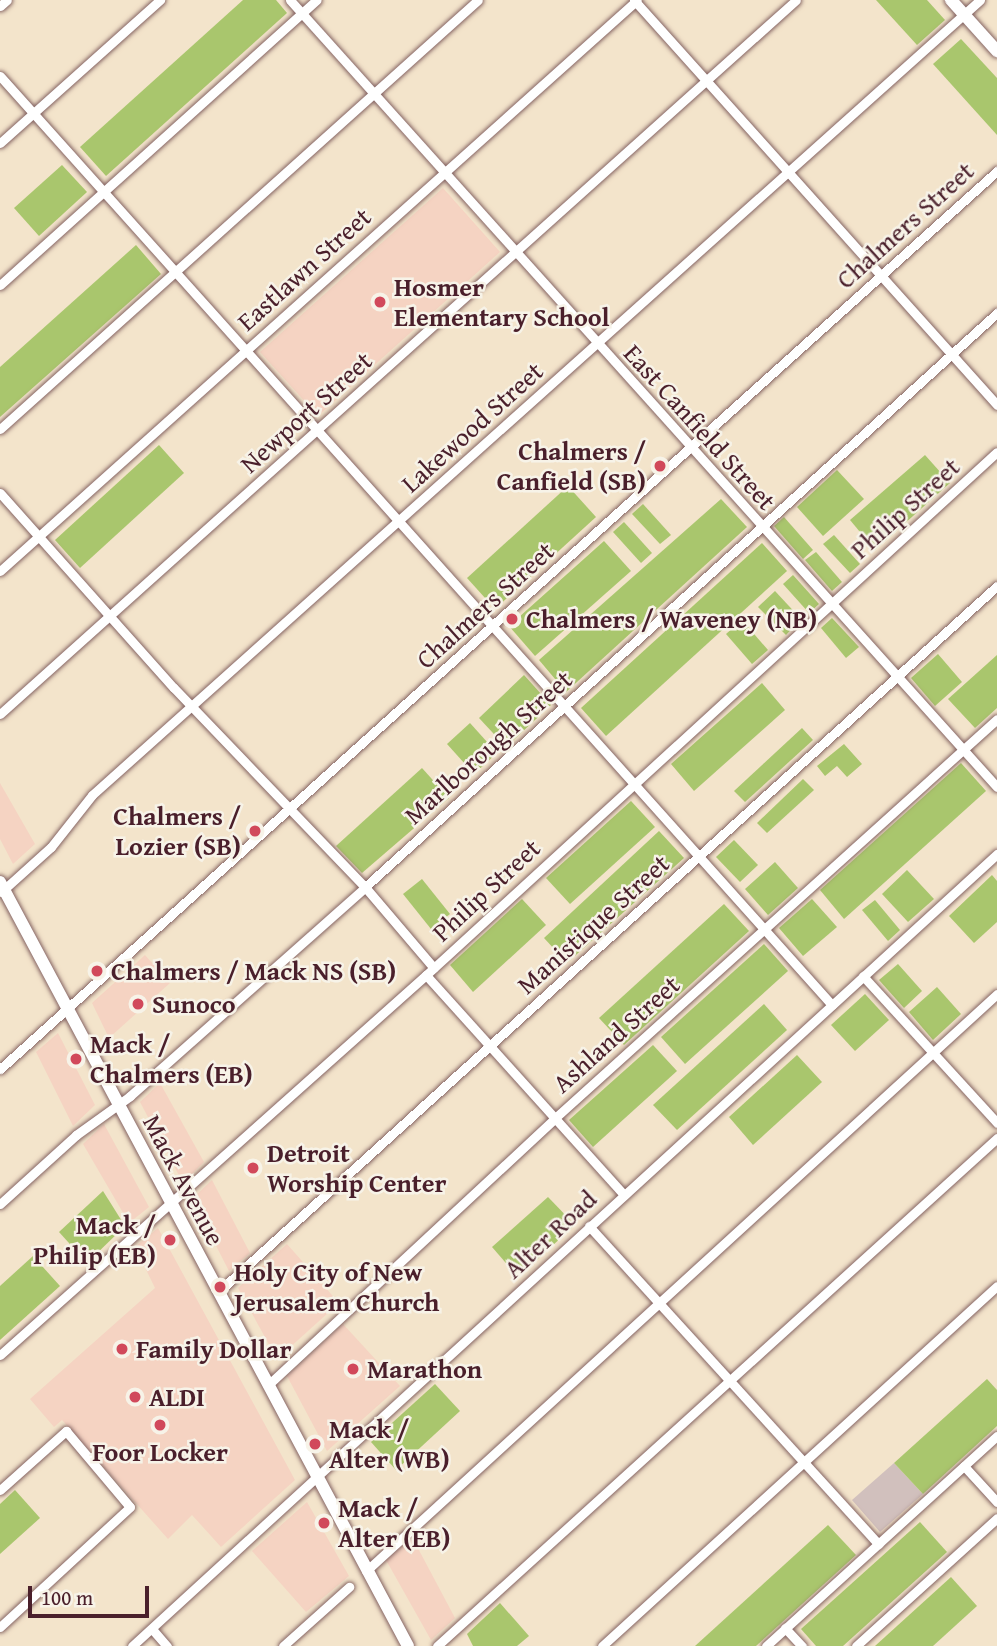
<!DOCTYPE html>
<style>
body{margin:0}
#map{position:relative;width:997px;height:1646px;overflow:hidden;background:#f3e4cb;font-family:"Gentium Book Plus",serif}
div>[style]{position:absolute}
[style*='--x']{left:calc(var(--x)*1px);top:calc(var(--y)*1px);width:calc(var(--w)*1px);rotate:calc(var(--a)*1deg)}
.built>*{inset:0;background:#f5d3c2}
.industrial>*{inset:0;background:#d1c0bd}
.green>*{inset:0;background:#a9c66d}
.roads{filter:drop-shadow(0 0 2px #856463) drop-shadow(0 0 2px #856463)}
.minor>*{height:9px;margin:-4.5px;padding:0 4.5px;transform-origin:4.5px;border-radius:4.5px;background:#fff}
.major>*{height:12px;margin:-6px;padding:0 6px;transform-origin:6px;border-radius:6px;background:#fff}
.dots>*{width:19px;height:19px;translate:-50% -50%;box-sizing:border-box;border:4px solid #f7f3e8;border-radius:50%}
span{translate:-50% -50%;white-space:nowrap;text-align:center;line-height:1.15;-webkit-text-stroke:5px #f7f3e8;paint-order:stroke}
.street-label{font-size:26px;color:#4a1f2b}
.poi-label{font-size:26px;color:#4a1f2b;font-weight:700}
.left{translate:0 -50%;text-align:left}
.right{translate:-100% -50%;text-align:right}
.scale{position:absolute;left:28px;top:1586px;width:121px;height:32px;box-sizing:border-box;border:4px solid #4a1f2b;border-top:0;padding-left:9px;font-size:21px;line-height:24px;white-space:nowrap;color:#4a1f2b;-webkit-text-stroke:5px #f7f3e8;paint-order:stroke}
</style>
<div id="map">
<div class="built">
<i style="clip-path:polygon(443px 188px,500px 252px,318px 416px,260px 352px)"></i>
<i style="clip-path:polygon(0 783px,35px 844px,13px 864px,0 839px)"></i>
<i style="clip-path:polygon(145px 955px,170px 983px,109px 1038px,92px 1003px)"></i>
<i style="clip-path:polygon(58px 1033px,95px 1105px,73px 1126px,36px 1052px)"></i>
<i style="clip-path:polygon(160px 1083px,204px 1162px,183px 1183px,140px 1102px)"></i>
<i style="clip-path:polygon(104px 1124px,149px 1207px,129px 1223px,83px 1144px)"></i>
<i style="clip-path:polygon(212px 1180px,250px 1253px,229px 1271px,192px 1199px)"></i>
<i style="clip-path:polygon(158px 1228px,295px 1480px,221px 1547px,192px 1515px,168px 1539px,62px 1420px,54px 1427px,30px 1399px,155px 1288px,135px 1247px)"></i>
<i style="clip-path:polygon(287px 1244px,339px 1303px,277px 1359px,238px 1288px)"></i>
<i style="clip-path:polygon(343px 1324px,400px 1386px,327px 1451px,287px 1376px)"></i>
<i style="clip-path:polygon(307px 1502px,349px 1576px,306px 1612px,252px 1551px)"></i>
<i style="clip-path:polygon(412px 1537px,455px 1618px,431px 1640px,386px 1560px)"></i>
</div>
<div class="industrial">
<i style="clip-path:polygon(894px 1463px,923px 1494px,880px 1532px,852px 1500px)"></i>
</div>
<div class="green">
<i style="clip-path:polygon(243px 0,276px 0,287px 13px,106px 176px,80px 147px)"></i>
<i style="clip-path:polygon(876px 0,927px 0,945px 20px,917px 45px)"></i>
<i style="clip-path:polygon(961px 39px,997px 78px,997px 135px,933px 64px)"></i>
<i style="clip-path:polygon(62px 165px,87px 192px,39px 236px,14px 208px)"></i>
<i style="clip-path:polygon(136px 245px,161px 274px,0 417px,0 367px)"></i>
<i style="clip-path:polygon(159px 445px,184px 473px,80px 568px,55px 540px)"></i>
<i style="clip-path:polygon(925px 455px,950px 483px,875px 550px,850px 520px)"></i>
<i style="clip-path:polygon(837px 470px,864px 499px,823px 536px,797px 507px)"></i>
<i style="clip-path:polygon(568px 486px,596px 517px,495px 609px,467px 578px)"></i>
<i style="clip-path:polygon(721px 499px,747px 527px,566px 692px,539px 660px)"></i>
<i style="clip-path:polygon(643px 504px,671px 535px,660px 544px,632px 514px)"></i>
<i style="clip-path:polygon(784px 517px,813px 550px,803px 559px,774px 526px)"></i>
<i style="clip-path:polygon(624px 522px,652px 553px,641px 563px,613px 532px)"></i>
<i style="clip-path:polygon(834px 535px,860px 564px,850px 573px,823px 544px)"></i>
<i style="clip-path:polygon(604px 541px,631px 571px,535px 656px,509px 626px)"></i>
<i style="clip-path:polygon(762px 543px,787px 571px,606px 736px,581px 708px)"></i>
<i style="clip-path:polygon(816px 552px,842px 582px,832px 591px,805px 560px)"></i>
<i style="clip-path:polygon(793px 575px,819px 604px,809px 613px,783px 584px)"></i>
<i style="clip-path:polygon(775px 591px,801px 619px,786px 635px,758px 607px)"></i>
<i style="clip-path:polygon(832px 618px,859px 647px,846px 658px,821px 628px)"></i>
<i style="clip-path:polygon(742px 620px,768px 650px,752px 664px,726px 634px)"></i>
<i style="clip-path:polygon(938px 654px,962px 682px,935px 706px,911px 678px)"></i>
<i style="clip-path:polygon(997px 655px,997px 708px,975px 728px,948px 699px)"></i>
<i style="clip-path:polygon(524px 675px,551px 705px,506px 747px,479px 718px)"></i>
<i style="clip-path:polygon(762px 683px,785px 710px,694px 791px,671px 764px)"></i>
<i style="clip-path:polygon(470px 723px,497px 753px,474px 774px,447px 744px)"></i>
<i style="clip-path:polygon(802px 728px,813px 740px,745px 802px,734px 791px)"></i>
<i style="clip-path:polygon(844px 744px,862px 764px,847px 777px,837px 766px,825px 776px,817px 766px)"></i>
<i style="clip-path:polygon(961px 763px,986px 791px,844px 919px,820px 890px)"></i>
<i style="clip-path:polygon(422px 768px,449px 798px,362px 873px,336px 846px)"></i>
<i style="clip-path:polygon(803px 779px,814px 790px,767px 833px,757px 823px)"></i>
<i style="clip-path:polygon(631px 801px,655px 827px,570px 904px,546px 878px)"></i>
<i style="clip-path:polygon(659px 831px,684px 858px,567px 963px,544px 938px)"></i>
<i style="clip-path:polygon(734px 840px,758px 865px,740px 882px,716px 857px)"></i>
<i style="clip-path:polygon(775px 862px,798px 888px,768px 915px,745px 889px)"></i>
<i style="clip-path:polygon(907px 870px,934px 899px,908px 922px,882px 894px)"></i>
<i style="clip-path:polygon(992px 875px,997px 881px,997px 922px,974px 943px,949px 916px)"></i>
<i style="clip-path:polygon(422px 879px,450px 914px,431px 929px,403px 894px)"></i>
<i style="clip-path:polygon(522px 899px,546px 925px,473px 992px,450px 965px)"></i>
<i style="clip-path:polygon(812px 899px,837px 927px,803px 956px,779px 928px)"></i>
<i style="clip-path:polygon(875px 900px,900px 930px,888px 941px,862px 910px)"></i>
<i style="clip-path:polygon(724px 904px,749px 931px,624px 1045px,599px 1018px)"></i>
<i style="clip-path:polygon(764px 944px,788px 971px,685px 1064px,661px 1037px)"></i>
<i style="clip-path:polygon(898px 964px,922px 991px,904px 1008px,879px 980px)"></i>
<i style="clip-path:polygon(937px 987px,961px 1014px,933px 1040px,909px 1012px)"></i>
<i style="clip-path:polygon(865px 994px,889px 1020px,855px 1051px,831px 1025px)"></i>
<i style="clip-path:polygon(764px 1004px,787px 1030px,677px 1130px,653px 1105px)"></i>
<i style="clip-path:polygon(653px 1045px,677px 1071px,593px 1147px,569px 1120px)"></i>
<i style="clip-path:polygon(797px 1055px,822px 1082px,753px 1145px,729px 1117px)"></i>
<i style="clip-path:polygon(103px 1191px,125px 1226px,87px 1263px,59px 1232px)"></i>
<i style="clip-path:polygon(548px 1197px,575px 1225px,518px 1277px,492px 1247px)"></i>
<i style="clip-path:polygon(33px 1256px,60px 1286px,0 1340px,0 1286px)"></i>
<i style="clip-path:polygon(987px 1379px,997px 1390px,997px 1426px,923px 1494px,894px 1463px)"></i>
<i style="clip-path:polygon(435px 1384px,460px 1411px,396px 1470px,371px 1442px)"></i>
<i style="clip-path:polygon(15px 1490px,40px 1518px,0 1554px,0 1504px)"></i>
<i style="clip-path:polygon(920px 1522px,947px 1552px,843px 1646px,816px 1646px,801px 1629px)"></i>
<i style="clip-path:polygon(828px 1525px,856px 1555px,756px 1646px,695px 1646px)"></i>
<i style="clip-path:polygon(951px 1577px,977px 1606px,933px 1646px,875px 1646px)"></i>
<i style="clip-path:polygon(500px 1603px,529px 1636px,517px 1646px,473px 1646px,467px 1634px)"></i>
</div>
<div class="roads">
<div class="minor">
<i style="--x:290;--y:0;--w:1058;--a:48.07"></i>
<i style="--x:634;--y:0;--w:544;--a:48.13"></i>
<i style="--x:0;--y:6;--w:9;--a:-41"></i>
<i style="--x:0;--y:76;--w:1247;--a:48.15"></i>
<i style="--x:0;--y:143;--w:215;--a:-41.8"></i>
<i style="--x:0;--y:285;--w:426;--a:-42"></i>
<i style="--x:0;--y:429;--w:642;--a:-41.91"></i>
<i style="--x:0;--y:493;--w:261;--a:48.3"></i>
<i style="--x:174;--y:688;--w:276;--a:46.2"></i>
<i style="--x:365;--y:887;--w:106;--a:49.6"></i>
<i style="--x:0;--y:571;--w:855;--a:-41.87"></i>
<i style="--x:0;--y:714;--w:1069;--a:-41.89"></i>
<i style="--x:1;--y:892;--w:67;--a:-42"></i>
<i style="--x:51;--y:847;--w:66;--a:-51.7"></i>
<i style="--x:92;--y:795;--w:1192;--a:-41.84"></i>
<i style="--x:426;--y:975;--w:296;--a:48"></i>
<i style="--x:863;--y:976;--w:199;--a:47.6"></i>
<i style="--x:0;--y:1069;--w:1342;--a:-42.01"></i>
<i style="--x:0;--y:1204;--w:103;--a:-42.2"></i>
<i style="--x:76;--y:1135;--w:67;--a:-35.8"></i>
<i style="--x:130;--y:1096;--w:314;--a:-41.6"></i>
<i style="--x:365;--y:887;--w:854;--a:-42.25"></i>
<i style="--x:589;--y:1226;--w:430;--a:47.7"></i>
<i style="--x:218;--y:1292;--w:1051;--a:-42.19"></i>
<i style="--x:0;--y:1355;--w:571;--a:-41.73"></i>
<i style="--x:426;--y:975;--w:774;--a:-42.49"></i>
<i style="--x:268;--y:1385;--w:392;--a:-42.9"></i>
<i style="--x:555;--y:1118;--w:595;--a:-42.07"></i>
<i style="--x:964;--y:1466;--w:49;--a:47.5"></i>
<i style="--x:0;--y:1490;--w:89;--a:-41.8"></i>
<i style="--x:66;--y:1431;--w:99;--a:49.9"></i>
<i style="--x:130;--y:1507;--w:177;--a:137.3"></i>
<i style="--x:366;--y:1571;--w:855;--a:-42.44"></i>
<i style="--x:785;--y:1628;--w:25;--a:47"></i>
<i style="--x:152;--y:1629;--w:23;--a:49"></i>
<i style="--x:132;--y:1646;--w:1173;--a:-42.48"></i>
<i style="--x:283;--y:1646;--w:89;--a:-41.8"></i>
<i style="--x:437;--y:1646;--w:756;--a:-42.21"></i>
<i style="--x:602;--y:1646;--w:534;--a:-42.35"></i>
<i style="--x:766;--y:1646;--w:312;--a:-42.3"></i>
<i style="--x:856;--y:1646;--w:190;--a:-42.2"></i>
</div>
<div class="major">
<i style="--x:951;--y:0;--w:69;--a:48"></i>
<i style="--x:0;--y:882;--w:866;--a:61.9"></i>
</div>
</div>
<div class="dots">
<i style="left:380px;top:302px;background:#d1495b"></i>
<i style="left:660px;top:466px;background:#d1495b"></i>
<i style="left:512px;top:619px;background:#d1495b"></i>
<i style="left:255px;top:831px;background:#d1495b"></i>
<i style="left:97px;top:971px;background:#d1495b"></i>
<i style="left:138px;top:1004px;background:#d1495b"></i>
<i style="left:76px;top:1059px;background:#d1495b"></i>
<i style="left:253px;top:1168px;background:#d1495b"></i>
<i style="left:170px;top:1240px;background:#d1495b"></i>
<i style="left:220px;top:1287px;background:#d1495b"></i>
<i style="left:122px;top:1349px;background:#d1495b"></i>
<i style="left:353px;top:1369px;background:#d1495b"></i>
<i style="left:135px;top:1397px;background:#d1495b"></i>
<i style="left:160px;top:1425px;background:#d1495b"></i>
<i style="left:315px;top:1444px;background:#d1495b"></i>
<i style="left:324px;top:1523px;background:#d1495b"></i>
</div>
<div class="street-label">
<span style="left:905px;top:225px;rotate:-42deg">Chalmers Street</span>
<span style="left:304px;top:269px;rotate:-42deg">Eastlawn Street</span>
<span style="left:306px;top:412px;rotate:-42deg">Newport Street</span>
<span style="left:472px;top:427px;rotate:-42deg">Lakewood Street</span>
<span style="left:700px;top:427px;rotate:48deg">East Canfield Street</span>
<span style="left:905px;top:508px;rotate:-42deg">Philip Street</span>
<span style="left:485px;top:605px;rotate:-42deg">Chalmers Street</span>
<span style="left:488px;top:747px;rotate:-42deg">Marlborough Street</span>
<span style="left:486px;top:890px;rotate:-43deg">Philip Street</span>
<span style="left:593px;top:924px;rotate:-42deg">Manistique Street</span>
<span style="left:616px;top:1034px;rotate:-42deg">Ashland Street</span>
<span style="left:184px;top:1180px;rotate:62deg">Mack Avenue</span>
<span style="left:550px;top:1234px;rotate:-43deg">Alter Road</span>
</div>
<div class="poi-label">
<span class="left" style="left:394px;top:302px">Hosmer<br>Elementary School</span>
<span class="right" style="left:646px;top:466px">Chalmers /<br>Canfield (SB)</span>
<span class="left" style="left:526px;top:619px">Chalmers / Waveney (NB)</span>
<span class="right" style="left:241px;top:831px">Chalmers /<br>Lozier (SB)</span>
<span class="left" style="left:111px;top:971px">Chalmers / Mack NS (SB)</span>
<span class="left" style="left:152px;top:1004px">Sunoco</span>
<span class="left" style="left:90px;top:1059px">Mack /<br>Chalmers (EB)</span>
<span class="left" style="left:267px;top:1168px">Detroit<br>Worship Center</span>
<span class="right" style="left:156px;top:1240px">Mack /<br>Philip (EB)</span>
<span class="left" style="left:234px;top:1287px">Holy City of New<br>Jerusalem Church</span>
<span class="left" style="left:136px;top:1349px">Family Dollar</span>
<span class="left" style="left:367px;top:1369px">Marathon</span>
<span class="left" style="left:149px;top:1397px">ALDI</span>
<span class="left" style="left:329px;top:1444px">Mack /<br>Alter (WB)</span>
<span style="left:160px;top:1452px">Foor Locker</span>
<span class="left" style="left:338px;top:1523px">Mack /<br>Alter (EB)</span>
</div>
<div class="scale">100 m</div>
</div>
